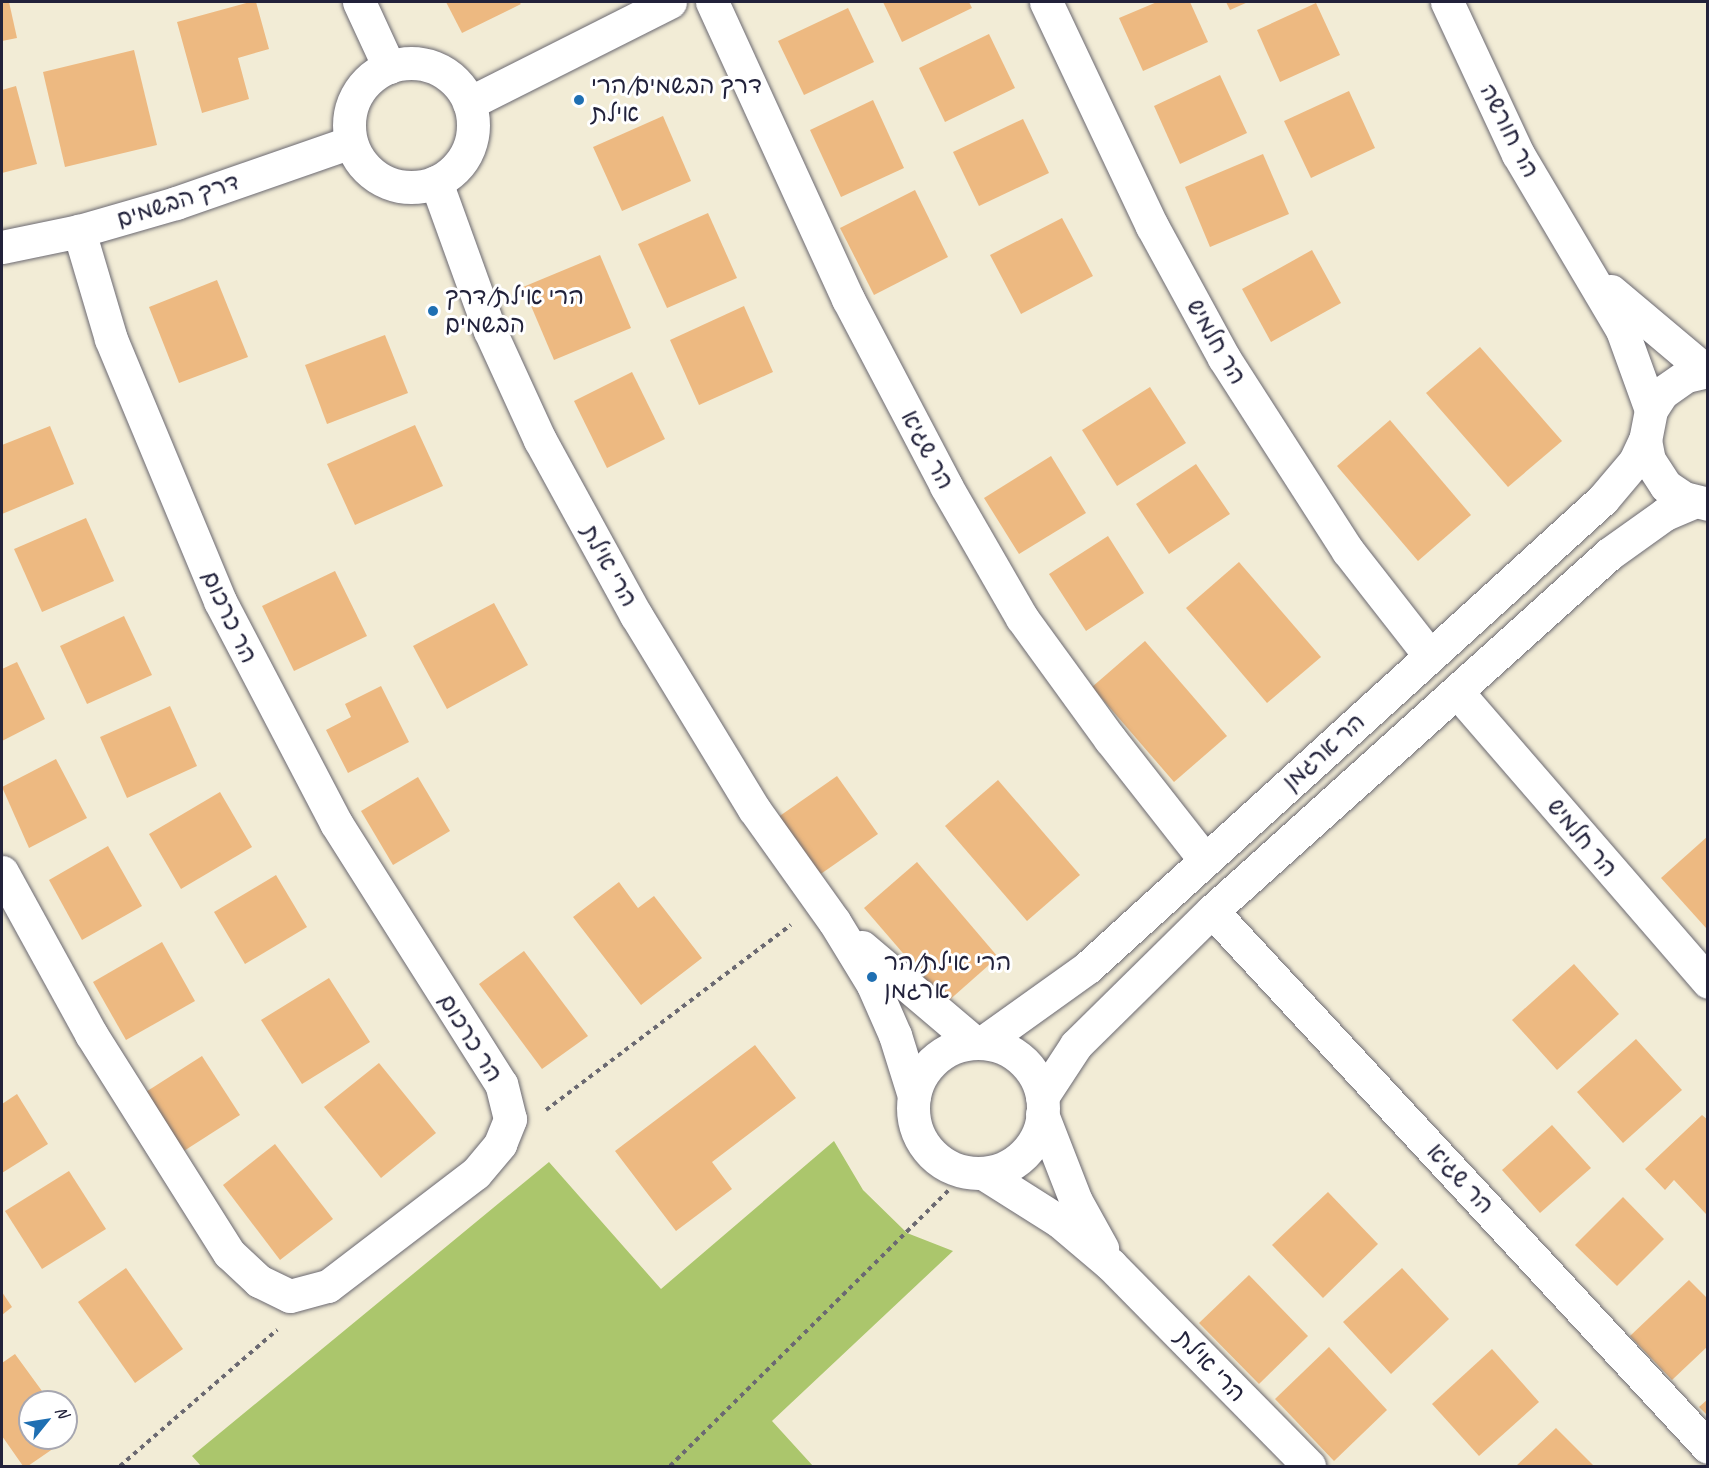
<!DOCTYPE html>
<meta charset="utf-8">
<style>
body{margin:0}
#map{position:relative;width:1709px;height:1468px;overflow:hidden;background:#f2ecd6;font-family:Caveat,"Playpen Sans Hebrew",sans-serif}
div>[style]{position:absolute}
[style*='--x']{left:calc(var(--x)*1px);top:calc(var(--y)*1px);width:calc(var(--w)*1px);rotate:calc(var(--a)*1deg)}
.green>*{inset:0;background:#abc66c}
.building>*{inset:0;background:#edb981}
.path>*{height:4px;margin-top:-2px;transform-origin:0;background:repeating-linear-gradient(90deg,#6b6971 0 4.5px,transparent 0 9px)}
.roads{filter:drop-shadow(0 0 2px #6b6971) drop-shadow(0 0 2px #6b6971)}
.minor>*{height:33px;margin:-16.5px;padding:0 16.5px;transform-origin:16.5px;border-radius:16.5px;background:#fff}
.minor>.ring{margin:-16.5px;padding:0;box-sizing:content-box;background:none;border:33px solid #fff;border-radius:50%}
.dots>*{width:16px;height:16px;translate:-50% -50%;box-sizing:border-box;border:3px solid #fff;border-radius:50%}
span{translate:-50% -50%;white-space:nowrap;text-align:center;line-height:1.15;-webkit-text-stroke:6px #fff;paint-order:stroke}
.poi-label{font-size:24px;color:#22223b}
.left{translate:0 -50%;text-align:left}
.street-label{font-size:24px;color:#22223b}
.frame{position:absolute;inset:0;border:3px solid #22223b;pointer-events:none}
.north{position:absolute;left:18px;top:1390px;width:60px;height:60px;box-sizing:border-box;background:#fff;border:2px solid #a7a7b1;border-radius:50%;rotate:60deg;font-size:16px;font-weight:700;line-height:24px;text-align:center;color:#22223b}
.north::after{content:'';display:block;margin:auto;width:21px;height:27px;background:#1f6fb2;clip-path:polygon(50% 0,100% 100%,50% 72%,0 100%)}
</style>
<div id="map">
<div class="green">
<i style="clip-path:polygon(834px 1141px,863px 1190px,907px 1233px,953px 1251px,772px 1421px,813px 1466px,201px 1466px,192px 1456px,549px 1162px,661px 1289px)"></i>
</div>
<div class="building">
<i style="clip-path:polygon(2px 2px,9px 2px,17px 38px,2px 41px)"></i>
<i style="clip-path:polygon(250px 2px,256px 2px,269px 49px,238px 58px,249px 99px,202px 113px,177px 22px)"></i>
<i style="clip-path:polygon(446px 2px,519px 2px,521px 4px,462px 33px)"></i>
<i style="clip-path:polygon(883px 2px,969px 2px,972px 8px,902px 42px)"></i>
<i style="clip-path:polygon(1157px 2px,1190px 2px,1208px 42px,1143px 71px,1119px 18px)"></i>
<i style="clip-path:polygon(1226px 2px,1248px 2px,1230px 10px)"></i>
<i style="clip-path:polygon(1316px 3px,1340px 55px,1280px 82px,1257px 30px)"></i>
<i style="clip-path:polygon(848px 8px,874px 62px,804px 95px,778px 41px)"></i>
<i style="clip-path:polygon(989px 34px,1015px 88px,945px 122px,919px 68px)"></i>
<i style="clip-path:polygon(134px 50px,157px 145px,65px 167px,43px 72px)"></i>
<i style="clip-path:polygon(1220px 75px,1247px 133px,1180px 164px,1154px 106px)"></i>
<i style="clip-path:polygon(16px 86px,37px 164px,2px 173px,2px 90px)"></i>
<i style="clip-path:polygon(1349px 91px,1375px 148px,1311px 178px,1284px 121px)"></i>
<i style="clip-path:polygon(873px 100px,904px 168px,841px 197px,810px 130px)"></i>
<i style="clip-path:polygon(663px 116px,691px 181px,622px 211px,593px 147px)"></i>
<i style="clip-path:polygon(1023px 119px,1049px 173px,979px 206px,953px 152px)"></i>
<i style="clip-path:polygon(1263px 154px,1289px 214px,1210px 247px,1185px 187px)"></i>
<i style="clip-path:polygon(915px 190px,948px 257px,874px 295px,840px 228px)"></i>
<i style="clip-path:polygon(708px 213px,737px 278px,667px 308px,638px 244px)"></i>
<i style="clip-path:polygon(1062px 218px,1093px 276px,1021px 314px,990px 255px)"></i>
<i style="clip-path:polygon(1312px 250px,1341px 303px,1271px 342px,1242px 289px)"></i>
<i style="clip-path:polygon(600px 255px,631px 328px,554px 360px,523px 287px)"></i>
<i style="clip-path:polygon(217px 280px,248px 357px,179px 383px,149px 307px)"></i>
<i style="clip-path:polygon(744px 306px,773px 372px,699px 405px,670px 340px)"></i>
<i style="clip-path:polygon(385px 335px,408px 393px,327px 424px,305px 365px)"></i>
<i style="clip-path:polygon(1480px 347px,1562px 441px,1508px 487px,1426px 393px)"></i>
<i style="clip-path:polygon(632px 372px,665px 439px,607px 468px,574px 401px)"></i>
<i style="clip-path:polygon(1150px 387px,1186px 443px,1117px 486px,1082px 430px)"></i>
<i style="clip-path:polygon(1390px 420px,1471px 515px,1418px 561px,1337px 466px)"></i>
<i style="clip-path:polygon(415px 425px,443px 486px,355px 525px,327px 464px)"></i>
<i style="clip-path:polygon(50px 426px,74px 484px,2px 514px,2px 445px)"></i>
<i style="clip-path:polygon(1051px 456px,1086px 513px,1019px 554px,984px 498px)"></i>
<i style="clip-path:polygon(1196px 464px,1230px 514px,1169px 554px,1136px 504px)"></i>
<i style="clip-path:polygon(86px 518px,114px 581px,42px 612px,14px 549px)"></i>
<i style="clip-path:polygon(1108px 536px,1144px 593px,1086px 631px,1049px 574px)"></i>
<i style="clip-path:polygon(1239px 562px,1321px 657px,1267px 703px,1186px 608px)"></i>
<i style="clip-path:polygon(335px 571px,367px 636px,294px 671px,262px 606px)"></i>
<i style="clip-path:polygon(494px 603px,528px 665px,447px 709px,413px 646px)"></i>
<i style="clip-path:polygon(124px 616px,152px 675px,87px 704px,60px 646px)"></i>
<i style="clip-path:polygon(1145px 641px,1227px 736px,1174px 782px,1092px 687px)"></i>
<i style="clip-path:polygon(17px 662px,45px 719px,2px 741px,2px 669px)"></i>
<i style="clip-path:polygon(381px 686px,409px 742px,348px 773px,326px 730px,351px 717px,345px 704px)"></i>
<i style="clip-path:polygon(170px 706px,197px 766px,127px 798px,100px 737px)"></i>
<i style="clip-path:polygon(56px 759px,87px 818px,29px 848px,2px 787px)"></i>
<i style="clip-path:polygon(837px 776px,878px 834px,815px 878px,774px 820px)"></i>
<i style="clip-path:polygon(418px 777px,450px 831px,393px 865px,361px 811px)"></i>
<i style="clip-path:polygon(998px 780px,1080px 875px,1027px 921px,945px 826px)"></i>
<i style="clip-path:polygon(220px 792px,252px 847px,181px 889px,149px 834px)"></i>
<i style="clip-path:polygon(1708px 836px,1708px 927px,1706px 928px,1661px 878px)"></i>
<i style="clip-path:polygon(108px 846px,142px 906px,82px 940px,49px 880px)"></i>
<i style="clip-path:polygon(917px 862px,998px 957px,946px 1003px,864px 908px)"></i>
<i style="clip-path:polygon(276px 875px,307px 927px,245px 964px,214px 912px)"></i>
<i style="clip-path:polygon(619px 882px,638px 908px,654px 896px,702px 958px,641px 1005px,573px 917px)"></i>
<i style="clip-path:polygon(162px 942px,195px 1001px,126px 1040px,93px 982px)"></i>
<i style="clip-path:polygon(524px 951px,588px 1036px,542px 1069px,479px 984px)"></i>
<i style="clip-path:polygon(1574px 964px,1619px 1014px,1557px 1070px,1512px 1020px)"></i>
<i style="clip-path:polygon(329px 978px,370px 1042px,302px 1084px,261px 1020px)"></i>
<i style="clip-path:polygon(1636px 1039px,1682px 1090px,1623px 1143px,1577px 1092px)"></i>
<i style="clip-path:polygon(755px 1045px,796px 1098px,712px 1162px,732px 1189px,676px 1231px,615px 1151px)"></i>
<i style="clip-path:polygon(202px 1056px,240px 1115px,176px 1156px,138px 1097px)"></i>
<i style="clip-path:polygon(379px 1063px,436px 1133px,381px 1178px,324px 1107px)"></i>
<i style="clip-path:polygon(17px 1094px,48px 1144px,2px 1173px,2px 1104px)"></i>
<i style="clip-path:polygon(1702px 1115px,1708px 1120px,1706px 1214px,1674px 1180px,1665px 1190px,1645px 1169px)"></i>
<i style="clip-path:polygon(1552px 1125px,1591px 1168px,1540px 1213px,1502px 1170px)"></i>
<i style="clip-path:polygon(275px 1144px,333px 1219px,280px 1260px,223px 1185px)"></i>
<i style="clip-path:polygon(69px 1171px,106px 1229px,42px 1269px,5px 1211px)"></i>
<i style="clip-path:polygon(1328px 1192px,1378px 1244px,1323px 1298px,1272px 1245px)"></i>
<i style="clip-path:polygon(1623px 1197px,1664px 1239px,1617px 1286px,1575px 1245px)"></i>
<i style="clip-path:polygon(126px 1268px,183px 1349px,135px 1383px,78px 1302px)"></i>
<i style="clip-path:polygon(1402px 1268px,1449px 1319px,1391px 1374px,1343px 1322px)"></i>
<i style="clip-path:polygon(1249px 1275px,1308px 1336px,1259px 1384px,1199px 1323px)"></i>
<i style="clip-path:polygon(1689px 1280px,1708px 1299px,1708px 1346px,1672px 1380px,1630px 1336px)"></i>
<i style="clip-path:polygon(2px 1292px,12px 1307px,2px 1315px)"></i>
<i style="clip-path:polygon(1329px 1347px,1387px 1410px,1334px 1461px,1275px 1399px)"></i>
<i style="clip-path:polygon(1492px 1349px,1539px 1402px,1479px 1456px,1432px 1404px)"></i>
<i style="clip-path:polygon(15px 1354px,50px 1402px,30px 1402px,30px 1438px,66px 1438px,66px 1425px,73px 1435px,28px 1466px,23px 1466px,2px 1436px,2px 1363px)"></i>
<i style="clip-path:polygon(1708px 1399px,1708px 1416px,1699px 1407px)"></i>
<i style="clip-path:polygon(1556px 1428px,1594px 1466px,1516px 1466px)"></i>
</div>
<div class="path">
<i style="--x:546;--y:1110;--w:307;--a:-37.1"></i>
<i style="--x:120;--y:1466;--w:208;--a:-40.9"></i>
<i style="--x:670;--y:1466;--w:395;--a:-44.7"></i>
</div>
<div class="roads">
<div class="minor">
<i style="--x:359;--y:2;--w:72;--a:65.2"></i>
<i style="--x:712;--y:2;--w:327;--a:65.4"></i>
<i style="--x:848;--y:299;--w:211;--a:62.3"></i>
<i style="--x:946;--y:486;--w:152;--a:60.1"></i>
<i style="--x:1022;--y:618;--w:150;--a:54"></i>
<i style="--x:1110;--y:739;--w:154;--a:51.9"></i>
<i style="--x:1046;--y:2;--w:248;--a:64.7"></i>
<i style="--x:1152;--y:226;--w:150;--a:61.4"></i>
<i style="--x:1224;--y:358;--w:229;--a:57.3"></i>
<i style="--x:1348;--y:551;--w:133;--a:52"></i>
<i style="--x:1447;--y:2;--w:168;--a:65"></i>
<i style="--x:1518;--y:154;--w:204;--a:59.4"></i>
<i style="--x:1622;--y:330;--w:85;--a:70.1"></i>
<i class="ring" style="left:349px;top:63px;width:91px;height:91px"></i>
<i style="--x:469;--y:103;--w:225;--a:-26.7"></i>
<i style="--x:436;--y:182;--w:158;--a:70.1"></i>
<i style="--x:490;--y:331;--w:120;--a:65.4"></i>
<i style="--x:540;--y:440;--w:200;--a:61.3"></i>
<i style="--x:636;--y:615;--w:227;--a:58.7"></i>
<i style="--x:754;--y:809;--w:138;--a:54.5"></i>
<i style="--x:834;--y:921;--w:75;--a:58.6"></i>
<i style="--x:873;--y:985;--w:55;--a:66.3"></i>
<i style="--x:895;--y:1035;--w:64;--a:72.7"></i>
<i style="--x:2;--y:247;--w:79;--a:-11.7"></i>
<i style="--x:79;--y:231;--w:101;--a:-16.1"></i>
<i style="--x:176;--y:203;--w:185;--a:-19.2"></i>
<i style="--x:1611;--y:291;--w:124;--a:40.1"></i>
<i style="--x:1708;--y:371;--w:23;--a:167"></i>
<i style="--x:1686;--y:376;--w:29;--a:145"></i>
<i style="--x:1662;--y:393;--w:20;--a:123"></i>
<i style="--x:1651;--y:410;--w:31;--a:101"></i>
<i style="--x:1645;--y:440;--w:20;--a:79"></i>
<i style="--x:1649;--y:460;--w:31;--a:57"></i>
<i style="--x:1666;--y:486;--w:22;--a:34"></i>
<i style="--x:1684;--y:498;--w:25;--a:14"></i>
<i style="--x:1458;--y:693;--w:382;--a:49.1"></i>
<i style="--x:2;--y:872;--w:185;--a:61.2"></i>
<i style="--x:91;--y:1034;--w:259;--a:57.8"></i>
<i style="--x:229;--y:1253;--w:41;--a:43"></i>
<i style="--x:259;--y:1281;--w:34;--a:26"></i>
<i style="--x:290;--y:1296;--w:39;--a:-15"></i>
<i style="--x:328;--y:1286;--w:186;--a:-37.4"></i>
<i style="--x:476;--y:1173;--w:38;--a:-50"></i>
<i style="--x:500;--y:1144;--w:27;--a:-68"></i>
<i style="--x:510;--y:1119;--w:36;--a:-104"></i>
<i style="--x:501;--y:1084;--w:309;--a:-122.3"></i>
<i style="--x:336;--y:823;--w:250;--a:-117.6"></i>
<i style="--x:220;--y:601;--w:284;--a:-112.6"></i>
<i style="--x:111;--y:339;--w:113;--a:-106.5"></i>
<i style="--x:1212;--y:911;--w:730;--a:47.22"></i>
<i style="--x:862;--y:947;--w:148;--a:40.3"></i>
<i style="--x:982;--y:1043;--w:130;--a:-35.6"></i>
<i style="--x:1088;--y:967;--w:696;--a:-42.26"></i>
<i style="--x:1603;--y:499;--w:50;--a:-49.9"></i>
<i style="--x:1635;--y:461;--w:23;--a:-65"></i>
<i class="ring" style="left:913px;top:1043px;width:97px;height:97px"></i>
<i style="--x:1042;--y:1097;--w:62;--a:-56.8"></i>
<i style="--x:1076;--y:1045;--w:191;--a:-44.6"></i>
<i style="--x:1212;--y:911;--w:534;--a:-41.96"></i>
<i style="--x:1609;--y:554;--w:69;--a:-35.5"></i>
<i style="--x:1665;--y:514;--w:30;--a:-23"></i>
<i style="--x:1042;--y:1114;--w:93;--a:68.7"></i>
<i style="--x:1076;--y:1201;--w:54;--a:61"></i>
<i style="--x:983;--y:1173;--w:90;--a:32.3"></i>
<i style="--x:1059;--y:1221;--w:68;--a:40.2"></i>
<i style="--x:1111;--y:1265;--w:282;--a:45.4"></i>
</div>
</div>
<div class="dots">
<i style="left:579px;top:100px;background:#1f6fb2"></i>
<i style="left:433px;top:311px;background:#1f6fb2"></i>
<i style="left:872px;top:977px;background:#1f6fb2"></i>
</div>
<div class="poi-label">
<span class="left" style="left:591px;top:100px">דרך הבשמים/הרי<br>אילת</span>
<span class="left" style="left:445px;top:311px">הרי אילת/דרך<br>הבשמים</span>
<span class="left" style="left:884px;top:977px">הרי אילת/הר<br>ארגמן</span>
</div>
<div class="street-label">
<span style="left:1509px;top:131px;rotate:63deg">הר חורשה</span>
<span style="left:178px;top:201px;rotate:-18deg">דרך הבשמים</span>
<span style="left:1216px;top:342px;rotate:60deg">הר חלמיש</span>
<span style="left:927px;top:450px;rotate:62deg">הר שגיא</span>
<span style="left:609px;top:566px;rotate:61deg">הרי אילת</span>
<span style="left:229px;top:617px;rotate:65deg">הר כרכום</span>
<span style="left:1324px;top:752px;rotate:-42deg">הר ארגמן</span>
<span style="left:1582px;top:838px;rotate:50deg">הר חלמיש</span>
<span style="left:470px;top:1038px;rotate:58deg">הר כרכום</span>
<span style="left:1460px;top:1179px;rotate:47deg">הר שגיא</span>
<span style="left:1210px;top:1366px;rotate:46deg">הרי אילת</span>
</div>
<div class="frame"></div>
<div class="north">N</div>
</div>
